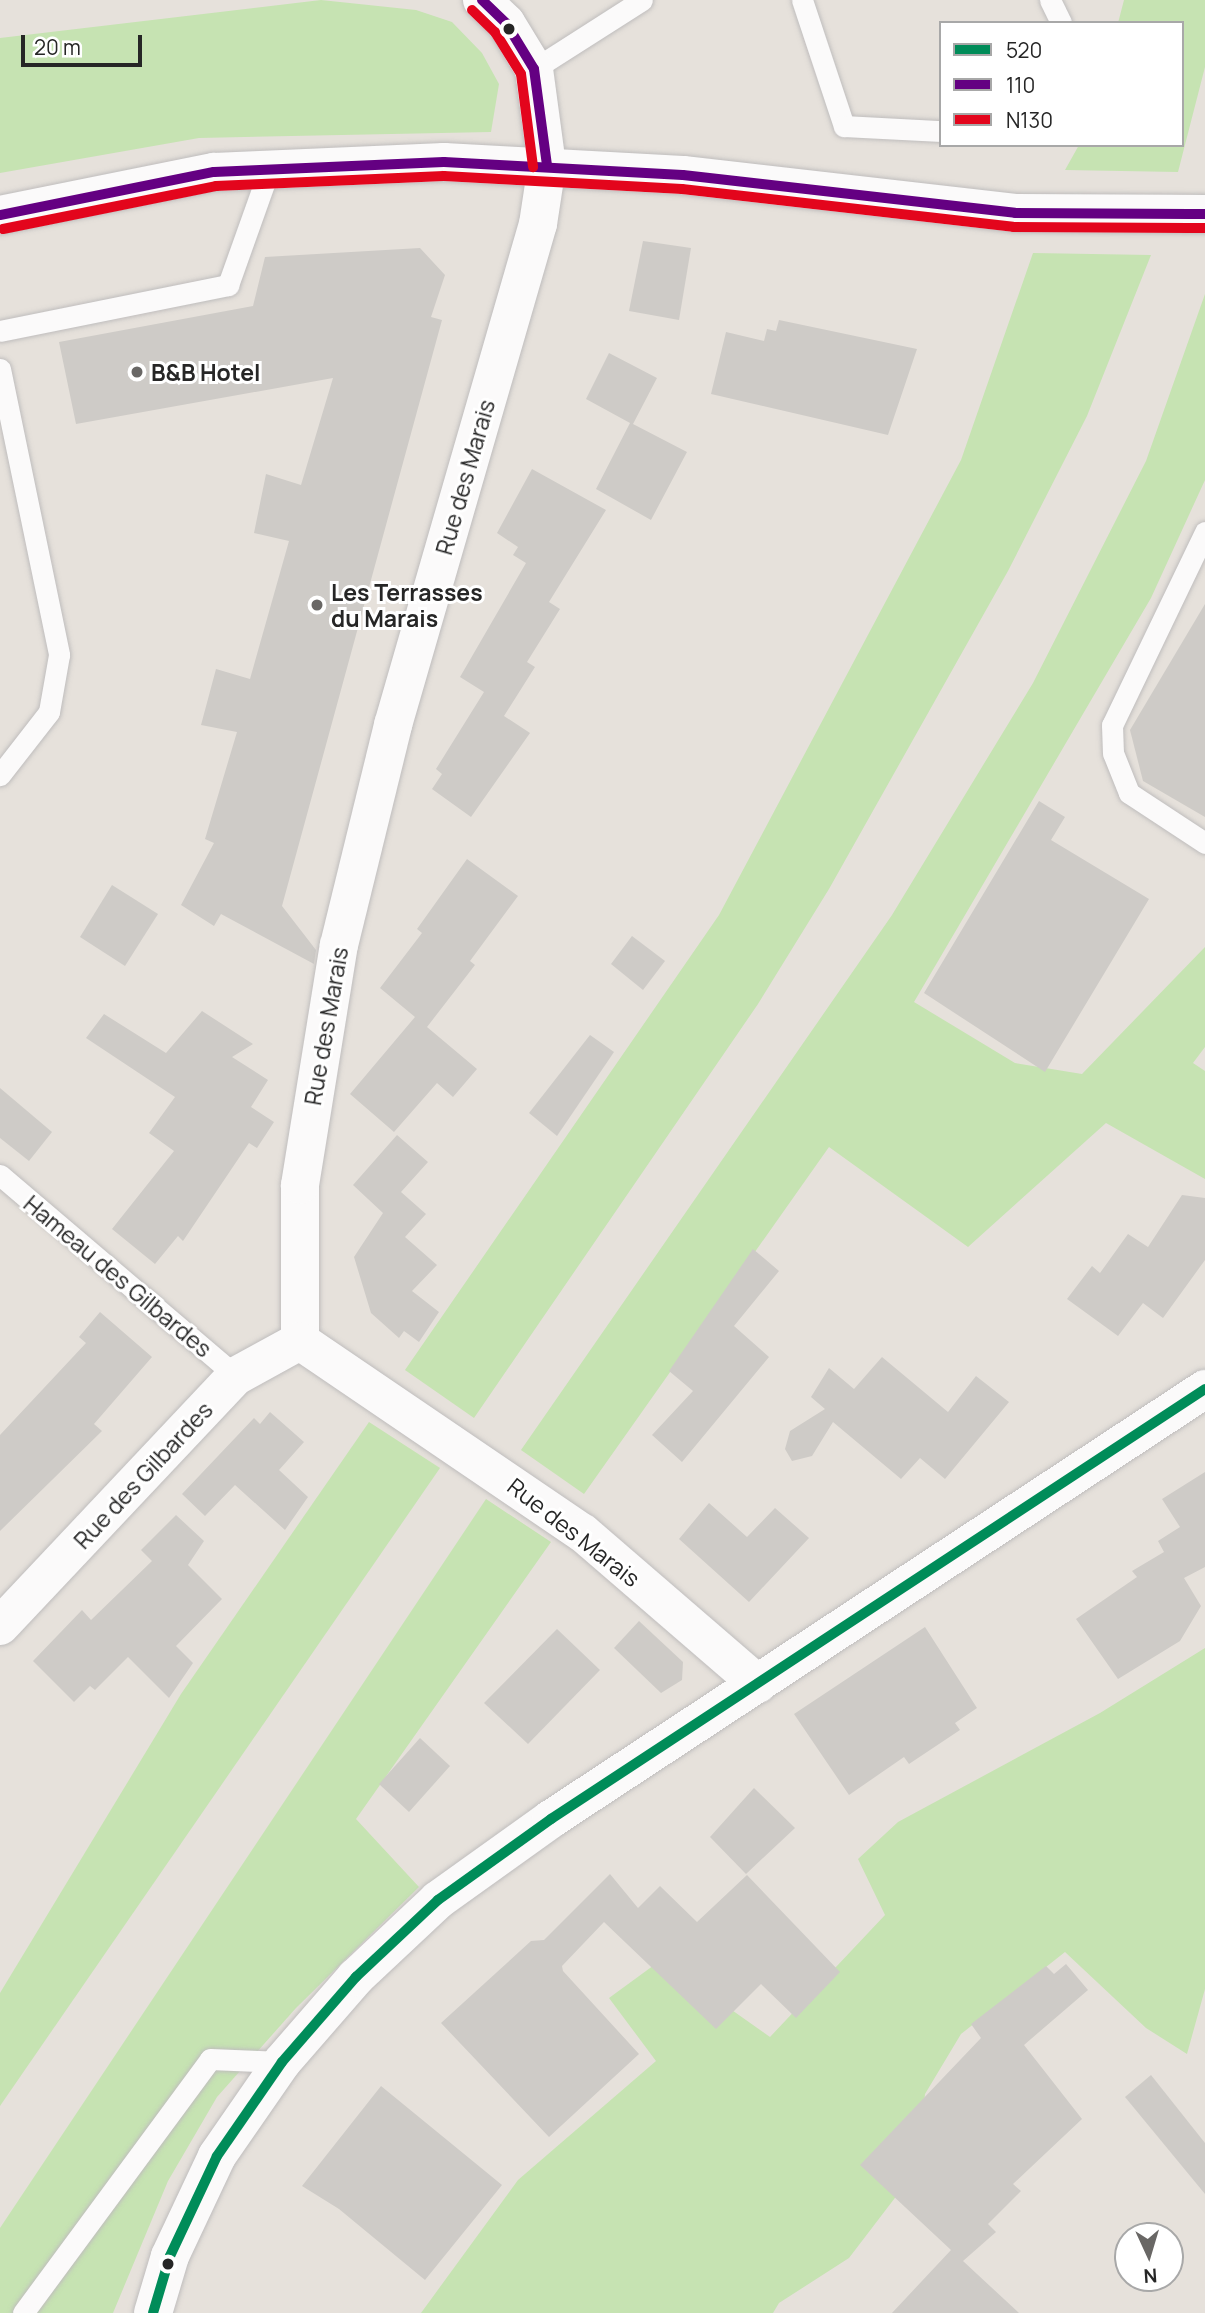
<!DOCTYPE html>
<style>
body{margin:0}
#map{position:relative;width:1205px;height:2313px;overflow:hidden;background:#e6e1db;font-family:Manrope,sans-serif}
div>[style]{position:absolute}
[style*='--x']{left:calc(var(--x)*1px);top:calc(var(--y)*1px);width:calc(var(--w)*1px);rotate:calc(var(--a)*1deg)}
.green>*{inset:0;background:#c6e3b2}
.building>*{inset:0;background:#cecbc7}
.roads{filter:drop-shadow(0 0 2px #bfbdbd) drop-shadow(0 0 2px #bfbdbd)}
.lane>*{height:21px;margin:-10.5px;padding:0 10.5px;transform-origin:10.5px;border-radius:10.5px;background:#fbfafa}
.street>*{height:38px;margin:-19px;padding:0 19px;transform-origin:19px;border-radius:19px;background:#fbfafa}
.secondary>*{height:38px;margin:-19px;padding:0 19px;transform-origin:19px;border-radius:19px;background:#fbfafa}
.bus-1>*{height:10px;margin:-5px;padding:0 5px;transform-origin:5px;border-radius:5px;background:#008c59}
.bus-2>*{height:10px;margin:-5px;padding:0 5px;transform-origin:5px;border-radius:5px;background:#640082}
.bus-3>*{height:10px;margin:-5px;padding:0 5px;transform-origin:5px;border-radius:5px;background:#e3051c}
.dots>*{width:19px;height:19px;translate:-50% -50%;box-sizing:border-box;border:4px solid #fff;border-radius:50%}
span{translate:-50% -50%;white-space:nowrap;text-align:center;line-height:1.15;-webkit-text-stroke:6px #fff;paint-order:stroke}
.poi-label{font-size:23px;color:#262626;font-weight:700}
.left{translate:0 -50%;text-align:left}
.street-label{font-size:23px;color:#262626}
.legend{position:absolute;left:939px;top:21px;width:245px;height:126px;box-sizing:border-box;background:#fff;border:2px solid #a8a8a8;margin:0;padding:9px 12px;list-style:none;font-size:21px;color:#262626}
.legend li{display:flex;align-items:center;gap:14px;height:35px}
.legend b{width:35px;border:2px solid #a8a8a8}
.north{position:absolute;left:1114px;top:2222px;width:70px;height:70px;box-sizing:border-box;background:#fff;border:2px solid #a8a8a8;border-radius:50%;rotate:176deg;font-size:19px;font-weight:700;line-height:28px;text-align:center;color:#262626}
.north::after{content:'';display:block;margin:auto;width:24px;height:32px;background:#696765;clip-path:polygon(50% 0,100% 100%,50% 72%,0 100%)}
.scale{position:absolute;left:21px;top:35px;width:121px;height:32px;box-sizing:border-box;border:4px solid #262626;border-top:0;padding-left:9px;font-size:21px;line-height:24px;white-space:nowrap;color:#262626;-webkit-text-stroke:5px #fff;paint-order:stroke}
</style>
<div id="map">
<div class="green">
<i style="clip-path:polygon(321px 0,416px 10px,452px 22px,482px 53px,499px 84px,491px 132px,199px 138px,0 173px,0 38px)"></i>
<i style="clip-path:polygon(1124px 0,1205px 0,1205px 67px,1178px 172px,1065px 170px,1079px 145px,1182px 145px,1182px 23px,1118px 23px)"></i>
<i style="clip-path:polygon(1033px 253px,1151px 255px,1087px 416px,1008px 571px,829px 889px,758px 1004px,474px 1418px,405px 1370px,719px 915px,961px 460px)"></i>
<i style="clip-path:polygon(1205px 294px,1205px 480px,1151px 598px,914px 1002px,1015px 1063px,1082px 1074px,1205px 947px,1205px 1047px,1193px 1063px,1205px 1071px,1205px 1179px,1106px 1123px,968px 1247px,829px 1147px,584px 1494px,521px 1450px,892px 915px,1033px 683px,1146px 461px)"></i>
<i style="clip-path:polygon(369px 1422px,440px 1468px,0 2106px,0 1993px,181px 1694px)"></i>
<i style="clip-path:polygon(486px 1499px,551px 1542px,356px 1819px,419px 1887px,296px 2008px,217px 2097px,168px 2181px,113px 2313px,0 2313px,0 2228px)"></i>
<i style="clip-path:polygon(1205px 1648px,1205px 1989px,1187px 2054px,1146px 2028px,1065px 1952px,961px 2034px,925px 2094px,917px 2169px,849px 2258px,779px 2303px,773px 2313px,421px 2313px,518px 2180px,656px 2061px,609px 1998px,661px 1960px,770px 2037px,885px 1915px,858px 1859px,898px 1822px,1100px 1713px)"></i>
</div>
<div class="building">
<i style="clip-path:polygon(643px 241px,691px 248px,679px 320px,629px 311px)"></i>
<i style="clip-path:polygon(420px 248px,445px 275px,431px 317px,442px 320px,282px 906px,316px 950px,314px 964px,221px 914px,214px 926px,181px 905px,214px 843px,205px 839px,237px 732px,201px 725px,216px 669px,250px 679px,289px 541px,254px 533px,266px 474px,301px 485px,333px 378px,76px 424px,59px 342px,253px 306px,265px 257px)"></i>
<i style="clip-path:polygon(779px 320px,917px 349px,888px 435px,711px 394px,726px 332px,764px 341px,767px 329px,776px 331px)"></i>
<i style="clip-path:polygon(609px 353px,657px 378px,633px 424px,687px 452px,651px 520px,596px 489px,630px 423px,586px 399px)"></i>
<i style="clip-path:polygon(532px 469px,606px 510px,549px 602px,560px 609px,527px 662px,535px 667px,504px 716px,530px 733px,471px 817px,432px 789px,442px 774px,436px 769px,484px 692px,460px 677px,526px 563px,513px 555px,518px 547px,497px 533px)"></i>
<i style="clip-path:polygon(1205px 604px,1205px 817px,1143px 781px,1130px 730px)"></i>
<i style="clip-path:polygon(1039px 801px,1065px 817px,1051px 840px,1149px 899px,1045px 1072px,924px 993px)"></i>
<i style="clip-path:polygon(467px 859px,518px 896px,470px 961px,475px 965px,427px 1027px,477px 1069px,453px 1097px,437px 1083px,394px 1132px,350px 1094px,415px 1017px,380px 988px,422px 933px,417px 929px)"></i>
<i style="clip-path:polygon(112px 885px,158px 914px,125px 966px,80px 937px)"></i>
<i style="clip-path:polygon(632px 936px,665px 961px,643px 990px,611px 964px)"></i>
<i style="clip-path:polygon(202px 1011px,253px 1044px,232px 1057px,268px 1080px,251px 1107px,274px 1122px,257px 1148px,249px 1143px,183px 1241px,178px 1236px,155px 1264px,112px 1229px,174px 1151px,149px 1133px,175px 1097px,86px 1038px,104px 1014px,166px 1053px)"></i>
<i style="clip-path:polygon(590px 1035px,614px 1052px,557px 1136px,529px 1113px)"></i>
<i style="clip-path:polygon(0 1088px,52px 1132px,29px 1161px,0 1138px)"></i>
<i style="clip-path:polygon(397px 1135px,428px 1162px,401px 1192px,426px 1214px,405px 1237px,437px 1265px,412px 1291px,439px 1312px,419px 1342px,404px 1331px,399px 1338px,371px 1313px,354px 1257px,383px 1213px,353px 1185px)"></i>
<i style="clip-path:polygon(1182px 1195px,1205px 1198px,1205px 1260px,1163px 1318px,1143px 1303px,1118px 1336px,1067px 1299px,1092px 1266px,1100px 1273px,1128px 1234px,1148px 1247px)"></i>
<i style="clip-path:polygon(753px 1249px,779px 1271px,734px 1326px,769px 1357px,682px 1462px,652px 1435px,693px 1391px,669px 1371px)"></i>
<i style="clip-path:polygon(100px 1312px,152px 1357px,94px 1424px,102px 1431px,0 1531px,0 1435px,86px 1343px,79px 1337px)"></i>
<i style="clip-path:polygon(882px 1357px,948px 1412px,976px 1376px,1009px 1402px,945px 1479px,920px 1458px,901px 1479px,833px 1422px,812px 1456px,792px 1461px,785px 1449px,790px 1431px,825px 1409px,811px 1397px,829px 1368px,854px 1389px)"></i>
<i style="clip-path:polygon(270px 1412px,304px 1442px,279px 1470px,308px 1497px,285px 1530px,235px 1485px,205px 1516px,182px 1494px,254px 1418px,260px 1424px)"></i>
<i style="clip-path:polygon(1205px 1472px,1205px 1567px,1184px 1578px,1201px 1606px,1180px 1641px,1118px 1679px,1076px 1619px,1137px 1577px,1132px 1571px,1164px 1552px,1158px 1541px,1180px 1527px,1162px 1499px)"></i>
<i style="clip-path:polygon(709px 1503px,747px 1537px,775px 1508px,809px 1538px,749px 1602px,679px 1539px)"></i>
<i style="clip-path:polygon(176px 1515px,204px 1541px,188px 1565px,222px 1599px,176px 1646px,193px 1663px,169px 1698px,128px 1657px,95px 1690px,90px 1686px,74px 1702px,33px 1661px,82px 1610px,91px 1620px,152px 1561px,141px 1550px)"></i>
<i style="clip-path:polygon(639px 1621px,683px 1662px,682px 1680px,661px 1693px,614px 1648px)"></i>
<i style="clip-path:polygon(925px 1627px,977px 1708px,955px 1723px,960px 1730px,909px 1764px,904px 1757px,849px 1795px,794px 1714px)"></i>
<i style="clip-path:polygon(557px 1629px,600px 1670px,528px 1744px,484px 1703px)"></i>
<i style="clip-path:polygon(420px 1738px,450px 1766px,409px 1812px,379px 1784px)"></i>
<i style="clip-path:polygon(754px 1788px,795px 1828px,746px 1874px,710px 1837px)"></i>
<i style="clip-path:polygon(610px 1874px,638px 1908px,660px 1886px,697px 1922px,747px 1875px,840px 1972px,796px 2018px,761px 1984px,716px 2029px,604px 1922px,562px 1966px,563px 1971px,639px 2054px,549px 2137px,441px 2023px,531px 1941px,544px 1940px)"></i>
<i style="clip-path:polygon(1066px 1964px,1088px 1990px,1024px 2045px,1082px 2119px,1013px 2184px,1021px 2191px,988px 2224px,996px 2232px,963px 2261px,1019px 2313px,892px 2313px,951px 2250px,860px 2165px,981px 2038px,971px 2024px,1046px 1966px,1054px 1974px)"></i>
<i style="clip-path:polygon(1151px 2075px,1205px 2143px,1205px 2194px,1125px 2097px)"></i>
<i style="clip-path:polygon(381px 2086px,502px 2185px,425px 2280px,339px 2209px,302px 2186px)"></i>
</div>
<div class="roads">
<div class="lane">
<i style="--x:802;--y:0;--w:133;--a:71.6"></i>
<i style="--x:844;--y:126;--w:97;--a:3"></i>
<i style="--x:1050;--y:0;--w:25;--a:64"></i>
<i style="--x:534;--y:69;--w:128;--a:-32.6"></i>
<i style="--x:0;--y:331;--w:233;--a:-11.4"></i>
<i style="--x:228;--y:285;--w:122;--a:-70.4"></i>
<i style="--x:0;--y:369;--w:292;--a:78.3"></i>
<i style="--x:59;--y:655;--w:58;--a:100"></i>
<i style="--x:49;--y:712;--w:80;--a:127.9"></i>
<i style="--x:1205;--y:532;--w:214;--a:115.7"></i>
<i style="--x:1112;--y:725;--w:28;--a:88"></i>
<i style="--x:1113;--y:753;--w:43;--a:68.2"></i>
<i style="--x:1129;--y:793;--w:91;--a:33.3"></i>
<i style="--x:0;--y:1175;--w:310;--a:40.4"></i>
<i style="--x:23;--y:2313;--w:315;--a:-53.6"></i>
<i style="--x:210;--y:2059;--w:72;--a:2.4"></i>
</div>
<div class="street">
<i style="--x:300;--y:1341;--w:156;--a:-90"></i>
<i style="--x:300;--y:1185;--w:243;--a:-80.8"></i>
<i style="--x:339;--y:945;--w:227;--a:-76.2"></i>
<i style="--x:393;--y:725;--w:522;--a:-73.86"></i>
<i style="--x:538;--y:224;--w:60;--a:-81.3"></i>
<i style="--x:300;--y:1341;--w:342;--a:34.2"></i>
<i style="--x:583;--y:1533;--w:231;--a:40.8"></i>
<i style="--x:0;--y:1626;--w:344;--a:-46.7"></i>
<i style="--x:236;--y:1376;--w:73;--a:-28.7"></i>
</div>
<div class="secondary">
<i style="--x:482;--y:0;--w:33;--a:44"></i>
<i style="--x:506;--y:23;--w:54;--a:58.7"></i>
<i style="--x:534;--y:69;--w:97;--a:82.3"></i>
<i style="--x:0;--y:215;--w:218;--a:-11.4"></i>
<i style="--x:214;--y:172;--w:230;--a:-2.5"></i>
<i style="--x:444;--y:162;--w:239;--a:3.1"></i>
<i style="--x:683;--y:175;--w:334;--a:6.5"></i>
<i style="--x:1015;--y:213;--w:190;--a:0.3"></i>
<i style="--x:153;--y:2313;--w:59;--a:-73.4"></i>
<i style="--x:170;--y:2256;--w:110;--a:-64.8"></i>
<i style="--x:217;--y:2156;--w:114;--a:-55.3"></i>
<i style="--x:282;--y:2062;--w:113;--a:-49"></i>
<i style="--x:356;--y:1977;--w:112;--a:-43.2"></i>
<i style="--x:438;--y:1900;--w:139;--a:-35.6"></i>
<i style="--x:551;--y:1819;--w:783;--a:-33.32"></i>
</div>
</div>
<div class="bus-1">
<i style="--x:153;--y:2313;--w:59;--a:-73.4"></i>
<i style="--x:170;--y:2256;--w:110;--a:-64.8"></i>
<i style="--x:217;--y:2156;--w:114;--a:-55.3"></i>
<i style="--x:282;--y:2062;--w:113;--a:-49"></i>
<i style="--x:356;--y:1977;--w:112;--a:-43.2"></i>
<i style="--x:438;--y:1900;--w:139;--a:-35.6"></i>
<i style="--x:551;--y:1819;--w:783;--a:-33.32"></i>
</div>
<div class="bus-2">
<i style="--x:482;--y:0;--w:33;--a:44"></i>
<i style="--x:506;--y:23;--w:54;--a:58.7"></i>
<i style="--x:534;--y:69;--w:97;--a:82.3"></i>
<i style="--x:0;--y:215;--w:218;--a:-11.4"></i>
<i style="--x:214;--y:172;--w:230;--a:-2.5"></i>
<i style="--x:444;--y:162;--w:239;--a:3.1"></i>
<i style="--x:683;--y:175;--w:334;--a:6.5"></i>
<i style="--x:1015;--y:213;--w:190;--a:0.3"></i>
</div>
<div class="bus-3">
<i style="--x:472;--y:10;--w:32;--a:44"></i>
<i style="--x:495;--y:32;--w:49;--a:58.2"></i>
<i style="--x:521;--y:74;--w:94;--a:82.6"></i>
<i style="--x:3;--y:229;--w:217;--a:-11.4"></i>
<i style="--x:216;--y:186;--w:228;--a:-2.5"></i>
<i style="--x:444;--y:176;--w:238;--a:3.1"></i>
<i style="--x:682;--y:189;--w:333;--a:6.5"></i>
<i style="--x:1013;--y:227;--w:192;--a:0.3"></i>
</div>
<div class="dots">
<i style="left:509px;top:29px;background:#262626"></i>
<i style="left:137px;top:372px;background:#696765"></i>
<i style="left:317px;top:605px;background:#696765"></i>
<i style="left:168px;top:2264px;background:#262626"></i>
</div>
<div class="poi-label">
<span class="left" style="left:151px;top:372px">B&amp;B Hotel</span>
<span class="left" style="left:331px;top:605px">Les Terrasses<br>du Marais</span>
</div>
<div class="street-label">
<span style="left:465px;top:477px;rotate:-74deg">Rue des Marais</span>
<span style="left:326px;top:1026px;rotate:-80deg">Rue des Marais</span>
<span style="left:118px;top:1276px;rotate:40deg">Hameau des Gilbardes</span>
<span style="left:143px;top:1475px;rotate:-47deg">Rue des Gilbardes</span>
<span style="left:574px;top:1532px;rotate:38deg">Rue des Marais</span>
</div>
<ul class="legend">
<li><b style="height:9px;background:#008c59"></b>520</li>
<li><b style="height:9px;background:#640082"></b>110</li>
<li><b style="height:9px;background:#e3051c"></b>N130</li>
</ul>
<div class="north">N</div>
<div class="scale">20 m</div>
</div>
